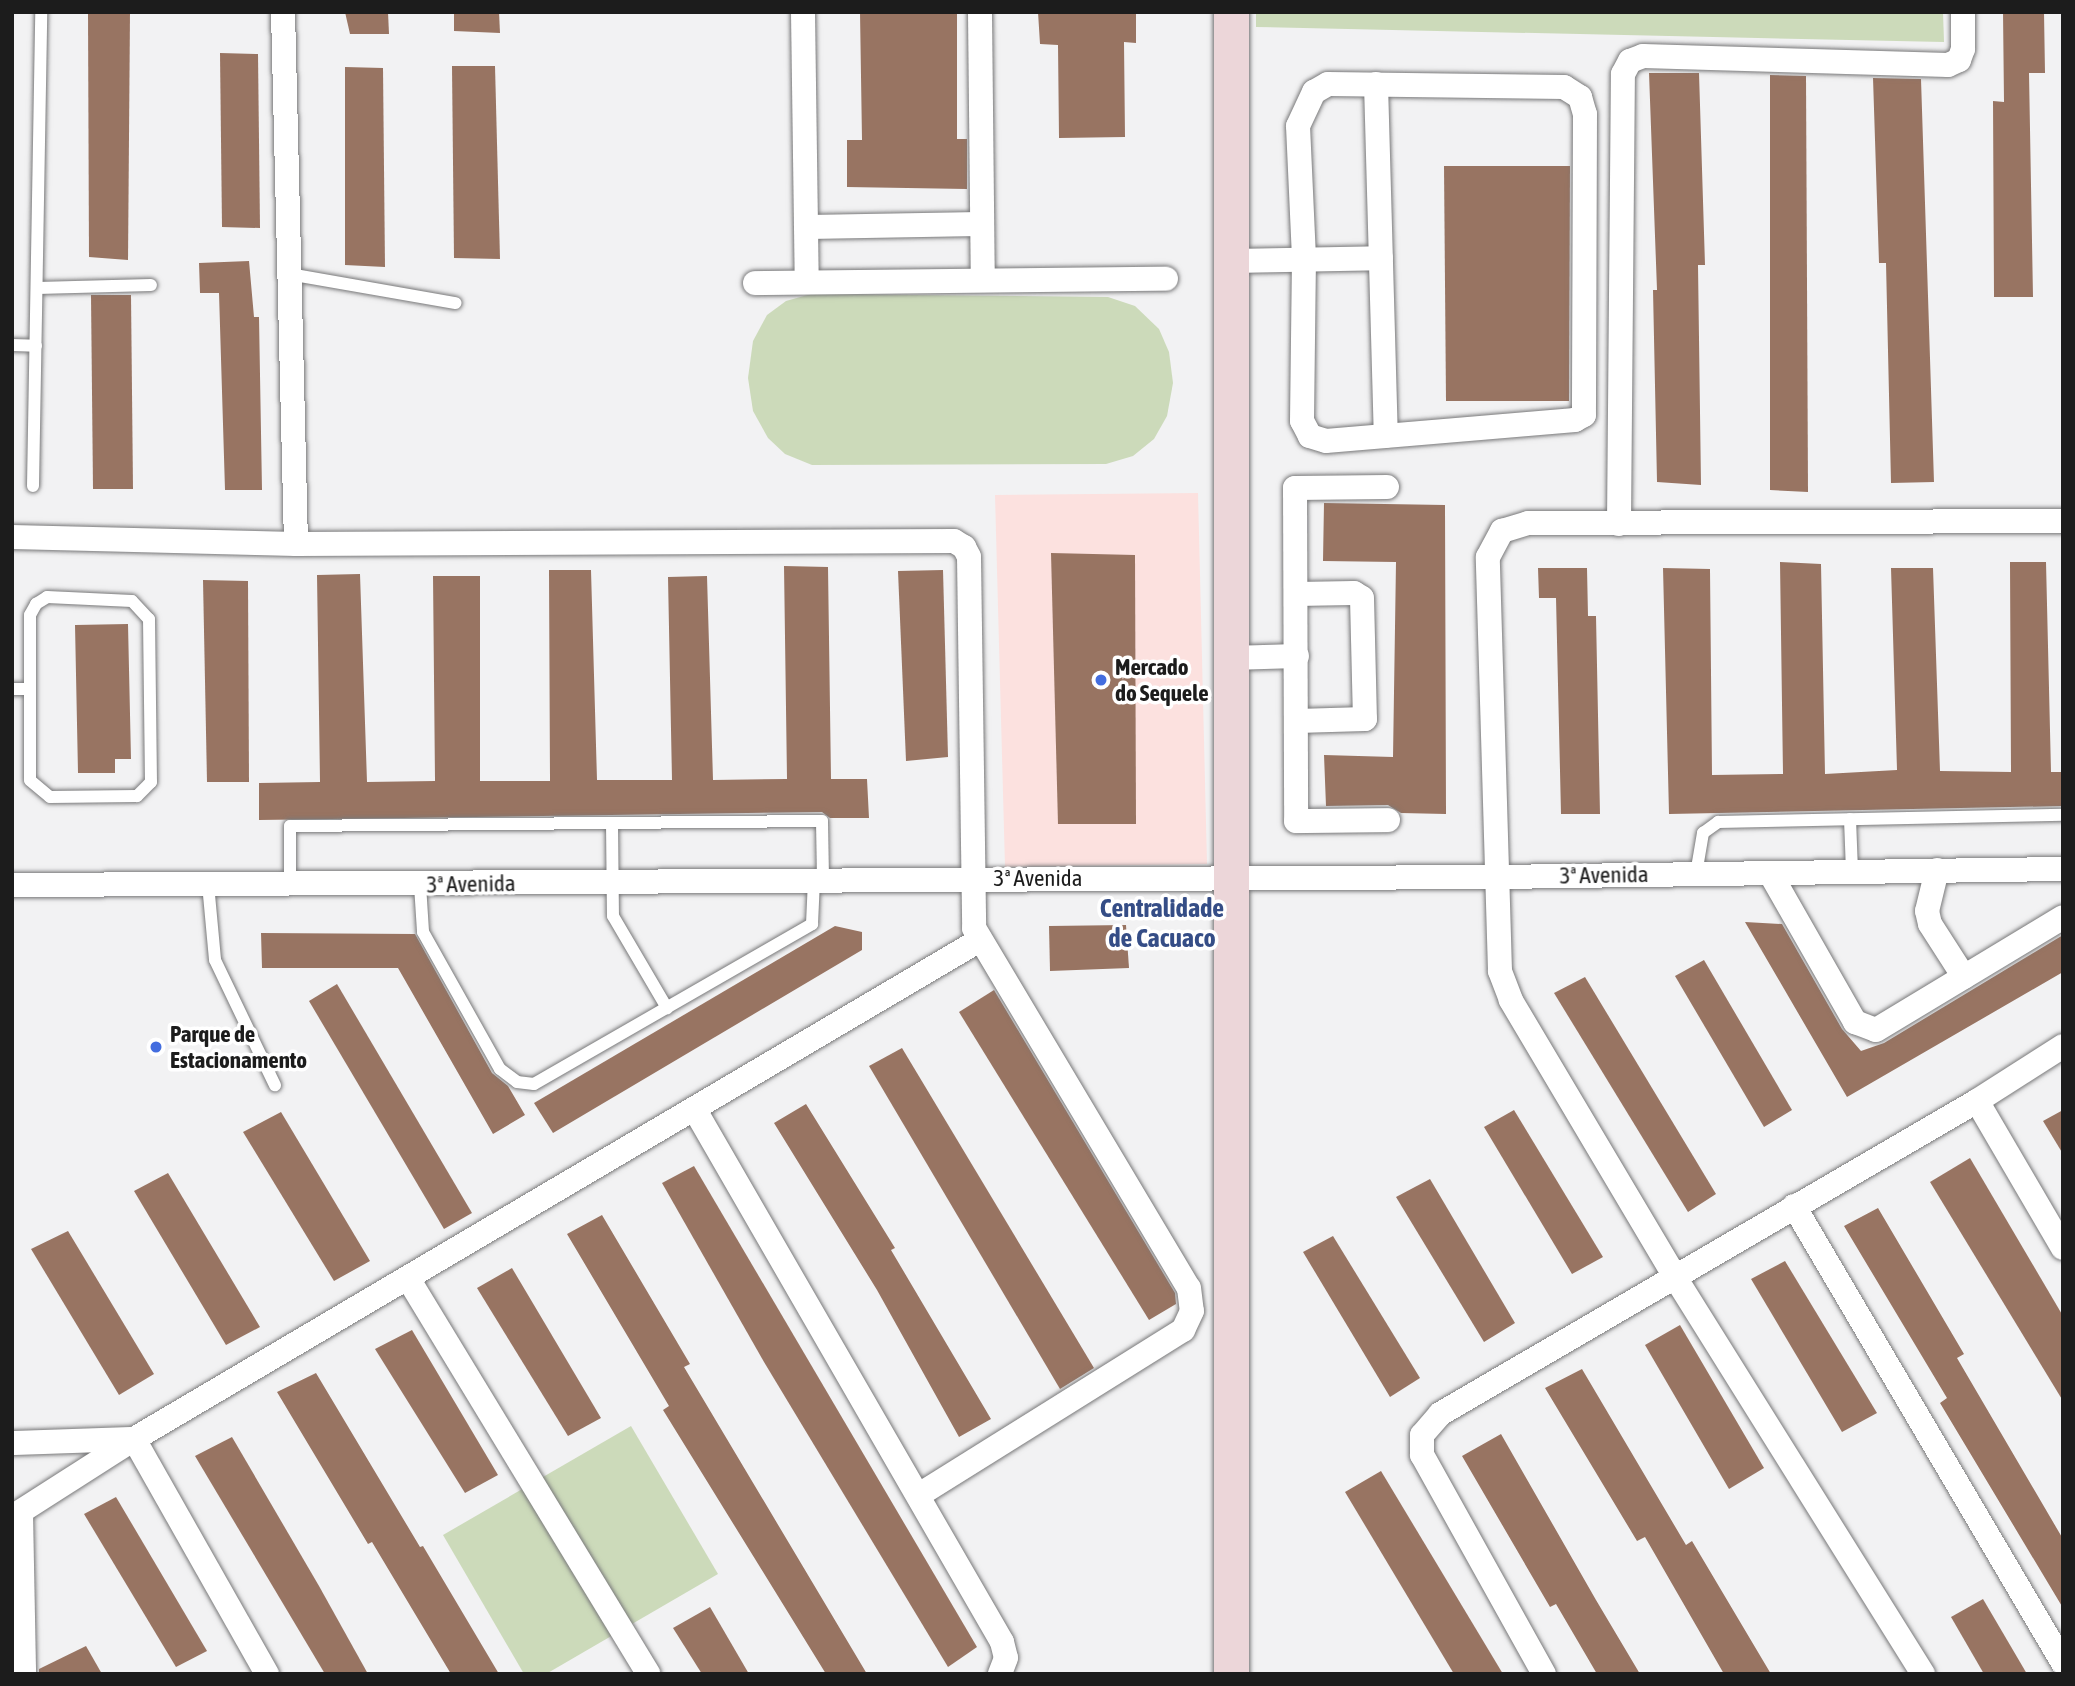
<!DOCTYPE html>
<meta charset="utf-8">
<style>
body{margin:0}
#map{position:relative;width:2075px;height:1686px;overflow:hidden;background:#f2f2f3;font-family:"Asap Condensed",sans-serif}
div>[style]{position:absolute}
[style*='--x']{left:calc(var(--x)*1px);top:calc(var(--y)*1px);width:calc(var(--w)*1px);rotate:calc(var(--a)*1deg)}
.commercial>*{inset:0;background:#fce1df}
.green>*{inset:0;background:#ccdaba}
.building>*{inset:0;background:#987462}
.roads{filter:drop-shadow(0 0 2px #787879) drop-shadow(0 0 2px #787879)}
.lane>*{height:12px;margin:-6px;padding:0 6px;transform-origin:6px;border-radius:6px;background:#fff}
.street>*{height:24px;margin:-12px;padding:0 12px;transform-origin:12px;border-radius:12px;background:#fff}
.secondary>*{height:35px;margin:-17.5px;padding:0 17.5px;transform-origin:17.5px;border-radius:17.5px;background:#ecd6d9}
.dots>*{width:19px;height:19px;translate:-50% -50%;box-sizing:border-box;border:4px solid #fff;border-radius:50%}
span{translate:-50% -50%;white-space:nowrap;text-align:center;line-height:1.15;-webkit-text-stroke:7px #fff;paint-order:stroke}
.poi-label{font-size:23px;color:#1c1c1c;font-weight:700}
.left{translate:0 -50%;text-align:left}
.street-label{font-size:23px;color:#1c1c1c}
.quarter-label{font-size:26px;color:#354d86;font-weight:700}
.frame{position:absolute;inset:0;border:14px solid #1c1c1c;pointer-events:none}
</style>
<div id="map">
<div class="commercial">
<i style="clip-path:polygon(1198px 493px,1207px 864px,1005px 867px,995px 495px)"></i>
</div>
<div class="green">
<i style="clip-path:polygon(1256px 12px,1943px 12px,1944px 42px,1256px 27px)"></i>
<i style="clip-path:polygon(811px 294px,1108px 297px,1135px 306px,1159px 329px,1169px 352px,1173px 383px,1167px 416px,1154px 439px,1133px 456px,1106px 464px,812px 465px,785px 454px,768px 438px,753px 411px,748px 378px,753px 341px,767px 315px,786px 301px)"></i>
<i style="clip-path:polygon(631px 1426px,718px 1574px,546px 1674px,524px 1674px,443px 1535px)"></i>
</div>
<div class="building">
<i style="clip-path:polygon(88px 12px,130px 12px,128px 260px,89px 257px)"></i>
<i style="clip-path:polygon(345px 12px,388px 12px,389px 34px,350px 34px)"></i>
<i style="clip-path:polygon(454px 12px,499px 12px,500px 33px,454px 31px)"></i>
<i style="clip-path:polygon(860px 12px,957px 12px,957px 139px,967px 139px,967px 189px,847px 187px,847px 140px,862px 140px)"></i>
<i style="clip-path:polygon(1038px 12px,1136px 12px,1136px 43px,1124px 42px,1125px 137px,1059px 138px,1058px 45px,1040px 44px)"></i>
<i style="clip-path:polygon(2003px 12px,2044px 12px,2045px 73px,2029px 73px,2033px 297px,1994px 297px,1993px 101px,2004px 102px)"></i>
<i style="clip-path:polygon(220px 53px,258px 54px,260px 228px,222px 227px)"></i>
<i style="clip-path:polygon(452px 66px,495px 66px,500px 259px,454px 258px)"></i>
<i style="clip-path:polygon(345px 67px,383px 68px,385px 267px,345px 265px)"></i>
<i style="clip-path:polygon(1649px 73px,1699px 73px,1705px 265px,1698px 265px,1701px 485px,1657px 482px,1653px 290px,1657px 290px)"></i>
<i style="clip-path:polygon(1770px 75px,1806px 76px,1808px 492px,1770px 490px)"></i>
<i style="clip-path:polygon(1873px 78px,1921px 79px,1934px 482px,1891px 483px,1886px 263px,1879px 263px)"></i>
<i style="clip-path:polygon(1444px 166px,1570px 166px,1569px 401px,1446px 401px)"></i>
<i style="clip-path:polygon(249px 261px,254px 317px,259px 317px,262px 490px,225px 490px,219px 293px,200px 293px,199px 263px)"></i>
<i style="clip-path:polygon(91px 295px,131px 295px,133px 489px,93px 489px)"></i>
<i style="clip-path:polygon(1324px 503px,1445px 505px,1446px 814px,1401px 813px,1388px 805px,1326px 806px,1324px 755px,1393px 757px,1396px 562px,1323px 561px)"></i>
<i style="clip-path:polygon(1051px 553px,1135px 555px,1136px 824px,1058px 824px)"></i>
<i style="clip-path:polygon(1780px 562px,1821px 564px,1825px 774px,1897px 770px,1891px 568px,1933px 568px,1940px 771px,2011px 772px,2010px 562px,2046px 562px,2051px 772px,2063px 772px,2063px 806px,1669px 814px,1663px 568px,1710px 569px,1712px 775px,1783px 774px)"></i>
<i style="clip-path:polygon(784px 566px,828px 567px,831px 779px,867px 779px,869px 818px,830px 818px,822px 812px,259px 820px,259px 783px,320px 782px,317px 575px,360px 574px,367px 782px,435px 781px,433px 576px,480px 576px,480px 781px,550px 781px,549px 570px,591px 570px,597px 780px,672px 780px,668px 577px,707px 576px,713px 780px,787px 779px)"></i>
<i style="clip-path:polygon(1538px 568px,1587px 568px,1588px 616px,1596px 616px,1600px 814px,1561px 814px,1556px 598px,1539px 598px)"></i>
<i style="clip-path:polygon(943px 570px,948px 757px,906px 761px,898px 571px)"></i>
<i style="clip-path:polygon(203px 580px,248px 581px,249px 782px,207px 782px)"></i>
<i style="clip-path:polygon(128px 624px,131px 759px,115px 759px,115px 773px,78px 773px,75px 625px)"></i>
<i style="clip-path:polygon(1745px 922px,1782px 924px,1842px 1029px,1861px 1051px,1884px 1043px,2063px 935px,2063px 972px,1847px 1097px)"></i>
<i style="clip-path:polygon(1126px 925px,1129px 968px,1050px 971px,1049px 926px)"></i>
<i style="clip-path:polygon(835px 926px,862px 932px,862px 950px,553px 1133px,534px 1103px)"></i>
<i style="clip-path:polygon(261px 933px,415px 934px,492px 1073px,508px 1086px,525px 1115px,493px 1134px,398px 968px,262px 968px)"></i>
<i style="clip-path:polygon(1704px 960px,1792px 1110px,1764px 1127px,1675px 976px)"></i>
<i style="clip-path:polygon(1585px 977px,1716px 1194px,1688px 1212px,1554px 993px)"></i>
<i style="clip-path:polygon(337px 984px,472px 1213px,444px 1229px,309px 1001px)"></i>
<i style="clip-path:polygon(994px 990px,1175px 1293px,1176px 1304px,1149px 1320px,959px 1012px)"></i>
<i style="clip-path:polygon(902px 1048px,1094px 1368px,1060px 1389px,869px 1066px)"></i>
<i style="clip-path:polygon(806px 1104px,895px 1248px,891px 1250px,991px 1419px,959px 1437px,877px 1290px,774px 1123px)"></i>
<i style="clip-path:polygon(1514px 1110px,1603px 1257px,1572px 1274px,1484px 1127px)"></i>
<i style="clip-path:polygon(2063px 1110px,2063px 1154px,2043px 1121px)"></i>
<i style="clip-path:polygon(281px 1112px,370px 1261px,334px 1281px,243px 1132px)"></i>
<i style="clip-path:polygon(1970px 1158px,2063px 1316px,2063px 1401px,1930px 1182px)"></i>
<i style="clip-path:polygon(694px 1166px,977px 1647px,948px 1667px,764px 1362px,662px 1183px)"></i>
<i style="clip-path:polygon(168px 1173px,260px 1327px,226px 1345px,134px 1191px)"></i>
<i style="clip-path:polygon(1430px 1179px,1515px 1323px,1484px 1342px,1396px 1197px)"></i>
<i style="clip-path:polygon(1878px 1208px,1964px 1354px,1957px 1358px,2063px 1539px,2063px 1608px,1940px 1403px,1947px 1398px,1844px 1226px)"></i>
<i style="clip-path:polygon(602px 1215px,690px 1364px,684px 1367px,867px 1674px,826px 1674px,663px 1410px,669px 1406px,567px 1234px)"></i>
<i style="clip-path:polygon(68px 1231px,154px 1374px,119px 1395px,31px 1249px)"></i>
<i style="clip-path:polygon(1333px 1236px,1420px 1378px,1390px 1397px,1303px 1252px)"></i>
<i style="clip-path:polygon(1785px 1261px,1877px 1413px,1842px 1432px,1751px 1279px)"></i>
<i style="clip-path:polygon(512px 1268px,601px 1418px,568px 1436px,477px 1288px)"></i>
<i style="clip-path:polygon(1680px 1325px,1764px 1468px,1729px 1489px,1645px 1345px)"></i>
<i style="clip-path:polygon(412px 1330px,498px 1475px,465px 1493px,375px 1349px)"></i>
<i style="clip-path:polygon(1582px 1369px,1686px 1545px,1692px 1541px,1771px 1674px,1724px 1674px,1645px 1537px,1637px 1541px,1545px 1388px)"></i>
<i style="clip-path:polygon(316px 1373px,420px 1547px,423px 1546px,499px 1674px,451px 1674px,372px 1542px,368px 1544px,277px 1392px)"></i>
<i style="clip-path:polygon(1501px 1434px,1596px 1600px,1640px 1674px,1597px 1674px,1556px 1604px,1550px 1607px,1462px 1456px)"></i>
<i style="clip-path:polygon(232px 1437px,319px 1586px,368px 1674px,325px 1674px,195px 1456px)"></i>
<i style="clip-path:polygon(1381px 1471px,1503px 1674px,1454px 1674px,1345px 1492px)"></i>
<i style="clip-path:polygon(116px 1497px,207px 1651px,176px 1667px,84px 1514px)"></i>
<i style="clip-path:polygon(1983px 1599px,2027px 1674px,1984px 1674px,1951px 1617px)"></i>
<i style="clip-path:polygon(710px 1607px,749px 1674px,702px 1674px,673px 1628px)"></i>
<i style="clip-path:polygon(86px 1646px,102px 1674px,39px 1674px,39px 1669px)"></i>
</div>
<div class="roads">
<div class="lane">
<i style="--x:289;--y:274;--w:169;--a:9.9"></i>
<i style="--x:37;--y:288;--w:114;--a:-1.5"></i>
<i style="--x:12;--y:345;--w:24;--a:2"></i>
<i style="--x:33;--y:486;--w:474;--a:-89"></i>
<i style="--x:47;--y:597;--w:85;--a:2.7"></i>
<i style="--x:132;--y:601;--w:25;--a:47"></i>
<i style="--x:149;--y:619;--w:163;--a:89.3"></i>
<i style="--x:151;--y:782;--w:20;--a:135"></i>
<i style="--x:137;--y:796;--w:87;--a:179.3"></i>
<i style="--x:50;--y:797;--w:26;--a:-140"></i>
<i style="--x:30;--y:780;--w:165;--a:-90"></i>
<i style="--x:30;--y:615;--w:13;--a:-61"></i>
<i style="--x:36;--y:604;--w:13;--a:-32"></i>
<i style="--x:12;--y:689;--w:17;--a:0"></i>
<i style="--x:1850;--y:819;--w:53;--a:87.8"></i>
<i style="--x:612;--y:823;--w:93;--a:89.4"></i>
<i style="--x:613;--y:916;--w:107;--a:59.6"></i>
<i style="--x:1696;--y:874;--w:42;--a:-80.3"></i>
<i style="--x:1703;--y:833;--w:19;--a:-36"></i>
<i style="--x:1718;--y:822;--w:345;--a:-1.2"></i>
<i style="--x:290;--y:883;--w:57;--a:-90"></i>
<i style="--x:290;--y:826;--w:532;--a:-0.54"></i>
<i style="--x:822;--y:821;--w:59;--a:89"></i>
<i style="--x:208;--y:884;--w:76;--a:84.7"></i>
<i style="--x:215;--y:960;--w:139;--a:64.4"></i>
<i style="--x:420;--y:885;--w:47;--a:86.3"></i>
<i style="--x:423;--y:932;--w:157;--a:60.7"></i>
<i style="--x:500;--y:1069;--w:21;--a:37"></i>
<i style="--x:517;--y:1082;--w:17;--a:7"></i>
<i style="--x:534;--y:1084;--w:321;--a:-29.9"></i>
<i style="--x:812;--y:924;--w:44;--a:-87.4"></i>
</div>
<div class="street">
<i style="--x:283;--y:12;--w:532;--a:88.6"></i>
<i style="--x:803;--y:12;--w:270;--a:89.2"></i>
<i style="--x:980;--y:12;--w:268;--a:89.4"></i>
<i style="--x:1328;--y:84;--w:236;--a:0.7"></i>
<i style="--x:1564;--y:87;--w:19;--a:32"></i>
<i style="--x:1580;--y:97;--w:18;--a:74"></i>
<i style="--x:1585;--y:114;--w:301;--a:90.2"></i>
<i style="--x:1584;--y:415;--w:10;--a:151"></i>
<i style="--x:1575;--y:420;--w:250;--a:175.2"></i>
<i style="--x:1326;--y:441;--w:17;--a:-163"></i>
<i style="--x:1310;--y:436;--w:17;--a:-118"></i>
<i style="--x:1302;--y:421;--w:163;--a:-89.3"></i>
<i style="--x:1304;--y:258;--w:132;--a:-92.6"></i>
<i style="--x:1298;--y:126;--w:38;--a:-65"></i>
<i style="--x:1314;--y:92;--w:16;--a:-30"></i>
<i style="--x:1376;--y:84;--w:352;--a:88.4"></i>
<i style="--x:806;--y:227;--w:176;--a:-1"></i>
<i style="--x:1231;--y:261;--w:150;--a:-1.1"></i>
<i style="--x:755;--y:283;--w:411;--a:-0.6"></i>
<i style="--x:1387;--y:487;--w:92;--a:179.4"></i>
<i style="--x:1295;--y:488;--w:333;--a:89.8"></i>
<i style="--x:1296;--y:821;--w:92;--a:-0.6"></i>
<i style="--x:1619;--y:524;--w:450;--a:-89.5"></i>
<i style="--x:1623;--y:74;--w:15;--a:-62"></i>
<i style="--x:1630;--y:61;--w:14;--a:-21"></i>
<i style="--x:1643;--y:56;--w:305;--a:1.7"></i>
<i style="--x:1948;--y:65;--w:12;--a:-24"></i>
<i style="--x:1959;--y:60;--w:12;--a:-70"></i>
<i style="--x:1963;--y:49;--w:37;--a:-90"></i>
<i style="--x:12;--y:537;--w:284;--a:1.4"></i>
<i style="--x:296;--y:544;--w:658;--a:-0.26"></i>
<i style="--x:954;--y:541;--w:12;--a:31"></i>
<i style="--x:964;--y:547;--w:11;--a:63"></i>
<i style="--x:969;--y:557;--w:371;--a:89.2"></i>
<i style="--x:974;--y:928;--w:419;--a:59.2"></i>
<i style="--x:1189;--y:1288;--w:23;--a:83"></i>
<i style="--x:1192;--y:1311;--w:21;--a:115"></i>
<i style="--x:1183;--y:1330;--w:311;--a:148"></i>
<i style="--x:1296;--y:594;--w:58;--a:-1"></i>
<i style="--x:1354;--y:593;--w:9;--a:32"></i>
<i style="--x:1362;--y:598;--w:121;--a:88.6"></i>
<i style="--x:1365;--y:719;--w:68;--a:178.3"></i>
<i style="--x:1231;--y:658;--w:66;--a:-1.7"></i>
<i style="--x:1937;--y:870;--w:42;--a:103.7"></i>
<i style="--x:1927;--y:911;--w:13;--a:77"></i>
<i style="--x:1930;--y:924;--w:63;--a:57.3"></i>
<i style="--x:1770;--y:873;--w:172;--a:60.3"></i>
<i style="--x:1855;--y:1022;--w:22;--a:21"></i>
<i style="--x:1876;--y:1030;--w:218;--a:-31.1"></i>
<i style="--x:12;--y:885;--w:1485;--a:-0.31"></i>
<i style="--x:1497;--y:877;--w:566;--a:-0.81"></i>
<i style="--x:1977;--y:1101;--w:170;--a:59.7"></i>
<i style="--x:695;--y:1110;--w:614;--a:60.01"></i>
<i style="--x:1002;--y:1642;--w:16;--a:76"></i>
<i style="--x:1006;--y:1658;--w:17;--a:111"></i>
<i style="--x:1794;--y:1206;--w:530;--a:59.52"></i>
<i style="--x:409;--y:1280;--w:461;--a:58.7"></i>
<i style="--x:12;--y:1443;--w:121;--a:-1.9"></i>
<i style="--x:21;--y:1513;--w:161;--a:88.9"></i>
<i style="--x:12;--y:1517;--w:145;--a:-32.6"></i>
<i style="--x:267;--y:1674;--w:270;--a:-119.5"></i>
<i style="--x:134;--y:1439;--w:980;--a:-30.54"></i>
<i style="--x:1544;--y:1674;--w:251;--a:-119.1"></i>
<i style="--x:1422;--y:1455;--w:20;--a:-90"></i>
<i style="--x:1422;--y:1435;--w:28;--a:-49"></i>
<i style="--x:1440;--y:1414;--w:622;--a:-30.24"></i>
<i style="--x:1977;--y:1101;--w:102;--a:-32.6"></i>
<i style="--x:1923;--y:1674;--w:470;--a:-122"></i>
<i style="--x:1674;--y:1275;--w:320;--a:-120.7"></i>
<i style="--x:1511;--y:1000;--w:31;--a:-111"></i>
<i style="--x:1500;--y:971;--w:414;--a:-91.7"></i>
<i style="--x:1488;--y:557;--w:30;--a:-62"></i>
<i style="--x:1502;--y:531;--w:27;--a:-17"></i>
<i style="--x:1528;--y:523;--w:535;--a:-0.21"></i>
</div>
<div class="secondary">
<i style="--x:1231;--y:1674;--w:1662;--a:-90"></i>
</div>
</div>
<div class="dots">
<i style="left:1101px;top:680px;background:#436ddf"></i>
<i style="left:156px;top:1047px;background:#436ddf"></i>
</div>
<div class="poi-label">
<span class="left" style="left:1115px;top:680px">Mercado<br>do Sequele</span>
<span class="left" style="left:170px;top:1047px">Parque de<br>Estacionamento</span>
</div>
<div class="street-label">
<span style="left:1604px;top:875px;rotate:-1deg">3ª Avenida</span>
<span style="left:1038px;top:878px">3ª Avenida</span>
<span style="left:471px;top:884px;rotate:-1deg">3ª Avenida</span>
</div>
<div class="quarter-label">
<span style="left:1162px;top:924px">Centralidade<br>de Cacuaco</span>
</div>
<div class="frame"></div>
</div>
